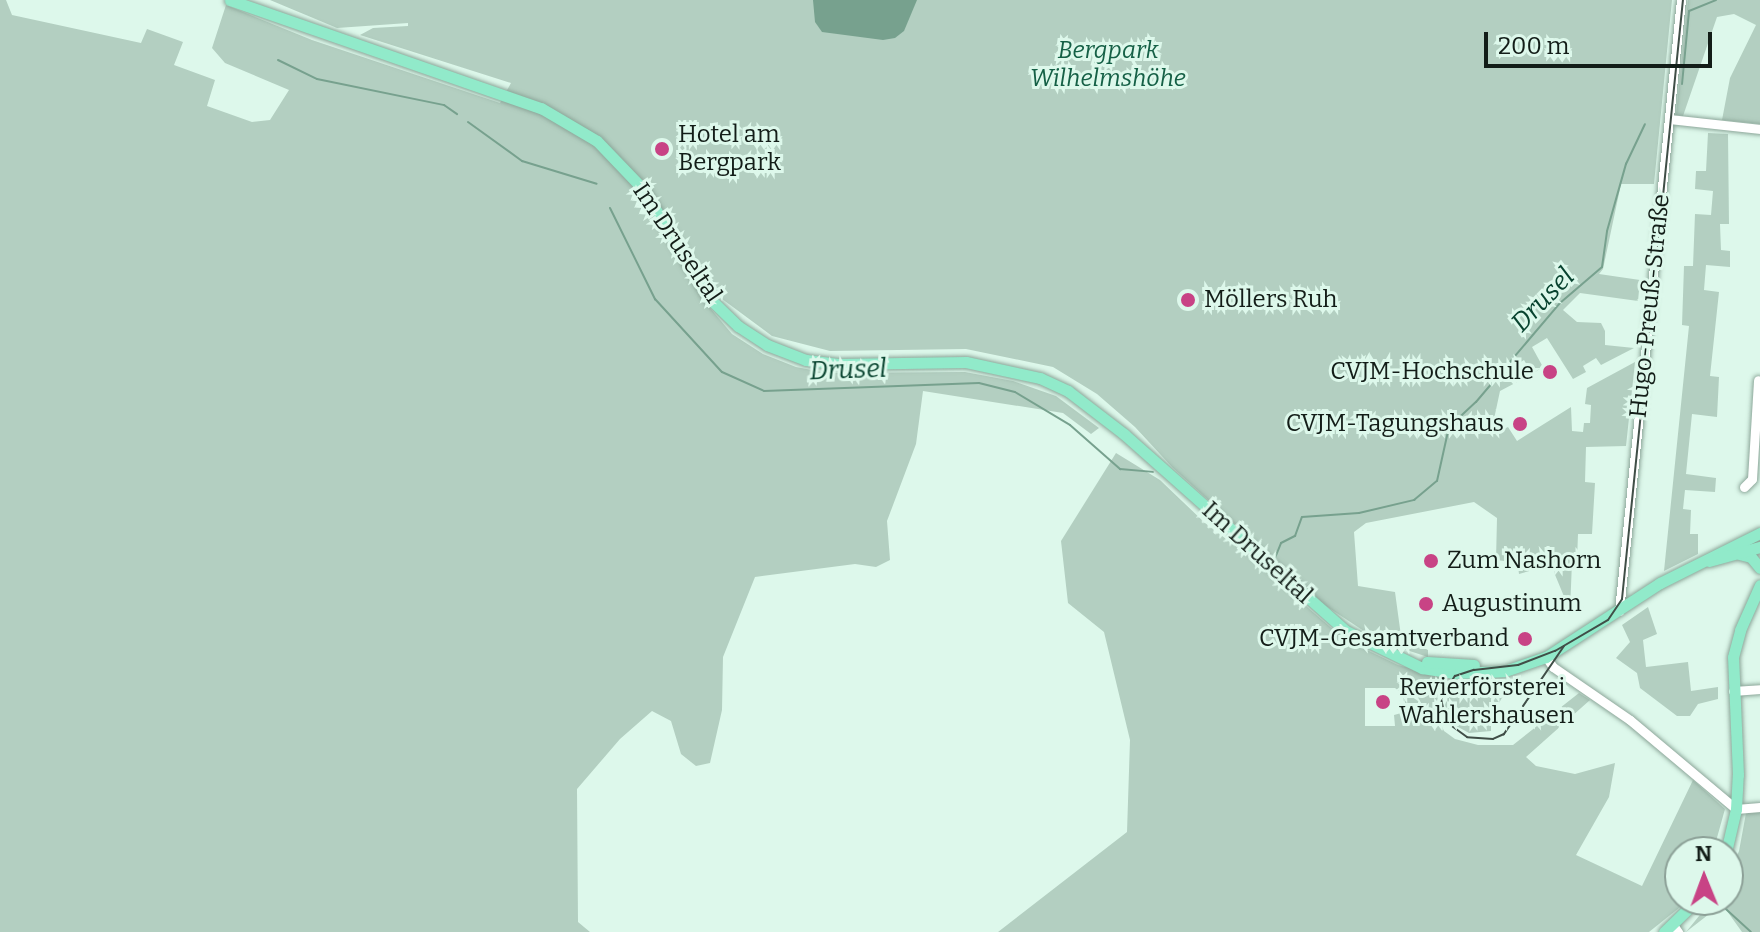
<!DOCTYPE html>
<meta charset="utf-8">
<style>
body{margin:0}
#map{position:relative;width:1760px;height:932px;overflow:hidden;background:#ddf8eb;font-family:Bitter,serif}
div>[style]{position:absolute}
[style*='--x']{left:calc(var(--x)*1px);top:calc(var(--y)*1px);width:calc(var(--w)*1px);rotate:calc(var(--a)*1deg)}
.green>*{inset:0;background:#b3cfc1}
.water>*{inset:0;background:#77a18e}
.stream>*{height:2px;margin:-1px;padding:0 1px;transform-origin:1px;border-radius:1px;background:#77a18e}
.roads{filter:drop-shadow(0 0 2px #8ca699) drop-shadow(0 0 2px #8ca699)}
.minor>*{height:9px;margin:-4.5px;padding:0 4.5px;transform-origin:4.5px;border-radius:4.5px;background:#fff}
.major>*{height:11px;margin:-5.5px;padding:0 5.5px;transform-origin:5.5px;border-radius:5.5px;background:#91eaca}
.tram>*{height:2px;margin:-1px;padding:0 1px;transform-origin:1px;border-radius:1px;background:#404e47}
.dots>*{width:22px;height:22px;translate:-50% -50%;box-sizing:border-box;border:4px solid #ddf8eb;border-radius:50%}
span{translate:-50% -50%;white-space:nowrap;text-align:center;line-height:1.15;-webkit-text-stroke:6px #ddf8eb;paint-order:stroke}
.park-label{font-size:24px;color:#156046;font-style:italic}
.poi-label{font-size:24px;color:#131d18}
.left{translate:0 -50%;text-align:left}
.right{translate:-100% -50%;text-align:right}
.street-label{font-size:24px;color:#131d18}
.water-label{font-size:26px;color:#08432f;font-style:italic}
.north{position:absolute;left:1664px;top:836px;width:80px;height:80px;box-sizing:border-box;background:#ddf8eb;border:2px solid #8ca097;border-radius:50%;rotate:359deg;font-size:22px;font-weight:700;line-height:32px;text-align:center;color:#131d18}
.north::after{content:'';display:block;margin:auto;width:28px;height:36px;background:#c84385;clip-path:polygon(50% 0,100% 100%,50% 72%,0 100%)}
.scale{position:absolute;left:1484px;top:32px;width:228px;height:36px;box-sizing:border-box;border:4px solid #131d18;border-top:0;padding-left:10px;font-size:24px;line-height:28px;white-space:nowrap;color:#131d18;-webkit-text-stroke:6px #ddf8eb;paint-order:stroke}
</style>
<div id="map">
<div class="green">
<i style="clip-path:polygon(0 0,6px 0,12px 15px,141px 43px,147px 29px,183px 42px,174px 65px,215px 80px,207px 106px,252px 122px,270px 120px,289px 90px,225px 63px,212px 48px,226px 5px,312px 40px,500px 103px,511px 83px,360px 35px,373px 28px,408px 26px,408px 23px,337px 28px,270px 0,1672px 0,1654px 184px,1621px 184px,1603px 269px,1599px 274px,1640px 280px,1638px 301px,1580px 293px,1563px 310px,1577px 322px,1601px 323px,1605px 331px,1605px 345px,1634px 348px,1601px 365px,1596px 358px,1583px 366px,1586px 372px,1573px 379px,1547px 338px,1532px 347px,1543px 367px,1532px 374px,1524px 360px,1511px 368px,1519px 381px,1500px 391px,1494px 419px,1504px 429px,1508px 427px,1517px 441px,1571px 407px,1572px 431px,1583px 432px,1584px 423px,1590px 423px,1591px 405px,1585px 404px,1587px 388px,1635px 362px,1626px 446px,1586px 447px,1585px 482px,1595px 483px,1592px 534px,1578px 534px,1577px 561px,1572px 562px,1570px 611px,1551px 565px,1519px 574px,1518px 566px,1512px 562px,1496px 560px,1497px 518px,1474px 502px,1366px 523px,1354px 532px,1358px 586px,1395px 592px,1401px 636px,1428px 650px,1428px 657px,1379px 641px,1323px 604px,1172px 467px,1135px 427px,1097px 394px,1053px 367px,966px 349px,830px 351px,772px 336px,714px 293px,705px 302px,732px 334px,763px 354px,796px 367px,827px 373px,965px 372px,1013px 381px,1056px 396px,1099px 428px,1091px 434px,1063px 413px,923px 391px,916px 444px,887px 521px,890px 560px,876px 567px,855px 564px,755px 577px,723px 657px,722px 710px,710px 763px,696px 766px,681px 754px,671px 721px,652px 711px,620px 739px,577px 789px,578px 922px,590px 932px,0 932px)"></i>
<i style="clip-path:polygon(1688px 0,1760px 0,1760px 124px,1722px 120px,1730px 78px,1756px 25px,1734px 14px,1717px 17px,1683px 116px,1676px 115px)"></i>
<i style="clip-path:polygon(1708px 133px,1728px 134px,1729px 224px,1720px 224px,1721px 250px,1730px 251px,1730px 267px,1706px 265px,1704px 290px,1719px 292px,1710px 376px,1719px 377px,1717px 417px,1692px 414px,1686px 474px,1716px 478px,1715px 492px,1685px 490px,1683px 509px,1691px 510px,1690px 534px,1698px 534px,1698px 554px,1664px 571px,1689px 326px,1682px 325px,1684px 266px,1693px 266px,1695px 214px,1711px 215px,1713px 191px,1695px 189px,1696px 171px,1706px 171px)"></i>
<i style="clip-path:polygon(evenodd,1116px 453px,1160px 480px,1205px 523px,1246px 554px,1344px 639px,1398px 665px,1443px 677px,1435px 709px,1444px 731px,1455px 739px,1478px 745px,1513px 745px,1579px 693px,1590px 700px,1526px 757px,1536px 766px,1575px 774px,1615px 763px,1609px 797px,1576px 855px,1642px 886px,1693px 780px,1725px 809px,1713px 852px,1680px 852px,1680px 900px,1684px 900px,1679px 908px,1649px 932px,998px 932px,1127px 832px,1130px 740px,1104px 632px,1068px 603px,1061px 541px,1116px 453px,1365px 688px,1395px 688px,1403px 694px,1405px 712px,1394px 715px,1395px 726px,1365px 726px,1365px 688px)"></i>
<i style="clip-path:polygon(1648px 607px,1657px 634px,1643px 640px,1646px 667px,1688px 662px,1691px 691px,1718px 687px,1718px 699px,1698px 704px,1690px 716px,1677px 716px,1640px 688px,1637px 673px,1616px 658px,1630px 642px,1622px 625px)"></i>
<i style="clip-path:polygon(1453px 682px,1462px 697px,1503px 696px,1492px 715px,1491px 731px,1469px 733px,1451px 723px,1445px 705px)"></i>
<i style="clip-path:polygon(1760px 812px,1760px 932px,1742px 932px,1722px 904px,1686px 932px,1712px 900px,1728px 900px,1728px 877px,1739px 851px,1746px 813px)"></i>
</div>
<div class="water">
<i style="clip-path:polygon(813px 0,917px 0,904px 31px,895px 38px,883px 40px,822px 32px,815px 22px)"></i>
</div>
<div class="stream">
<i style="--x:278;--y:60;--w:43;--a:26"></i>
<i style="--x:317;--y:79;--w:130;--a:11.6"></i>
<i style="--x:444;--y:105;--w:16;--a:35"></i>
<i style="--x:1682;--y:84;--w:73;--a:-84.5"></i>
<i style="--x:1689;--y:11;--w:29;--a:-22"></i>
<i style="--x:468;--y:122;--w:67;--a:35.8"></i>
<i style="--x:522;--y:161;--w:78;--a:17"></i>
<i style="--x:610;--y:208;--w:102;--a:63.7"></i>
<i style="--x:655;--y:299;--w:99;--a:47.5"></i>
<i style="--x:722;--y:372;--w:46;--a:24.3"></i>
<i style="--x:764;--y:391;--w:215;--a:-2.1"></i>
<i style="--x:979;--y:383;--w:37;--a:14"></i>
<i style="--x:1015;--y:392;--w:64;--a:31"></i>
<i style="--x:1070;--y:425;--w:67;--a:41.3"></i>
<i style="--x:1120;--y:469;--w:33;--a:5"></i>
<i style="--x:1275;--y:558;--w:16;--a:-68"></i>
<i style="--x:1281;--y:543;--w:16;--a:-27"></i>
<i style="--x:1295;--y:536;--w:20;--a:-70"></i>
<i style="--x:1302;--y:517;--w:57;--a:-4"></i>
<i style="--x:1359;--y:513;--w:57;--a:-13.3"></i>
<i style="--x:1414;--y:500;--w:30;--a:-40"></i>
<i style="--x:1437;--y:481;--w:55;--a:-77.5"></i>
<i style="--x:1449;--y:427;--w:37;--a:-43"></i>
<i style="--x:1476;--y:402;--w:130;--a:-49.7"></i>
<i style="--x:1560;--y:303;--w:55;--a:-40.6"></i>
<i style="--x:1602;--y:267;--w:36;--a:-82"></i>
<i style="--x:1607;--y:231;--w:70;--a:-74.2"></i>
<i style="--x:1626;--y:164;--w:44;--a:-64.6"></i>
<i style="--x:1716;--y:900;--w:47;--a:42.4"></i>
</div>
<div class="roads">
<div class="minor">
<i style="--x:1669;--y:119;--w:92;--a:6.3"></i>
<i style="--x:1744;--y:487;--w:11;--a:-45"></i>
<i style="--x:1752;--y:479;--w:99;--a:-86.5"></i>
<i style="--x:1619;--y:611;--w:614;--a:-84.21"></i>
<i style="--x:1546;--y:657;--w:12;--a:55"></i>
<i style="--x:1553;--y:667;--w:93;--a:34.5"></i>
<i style="--x:1630;--y:720;--w:138;--a:40"></i>
<i style="--x:1736;--y:809;--w:24;--a:-5"></i>
<i style="--x:1733;--y:691;--w:27;--a:-4"></i>
<i style="--x:1673;--y:925;--w:9;--a:54"></i>
</div>
<div class="major">
<i style="--x:230;--y:0;--w:329;--a:19.2"></i>
<i style="--x:541;--y:108;--w:65;--a:30.5"></i>
<i style="--x:597;--y:141;--w:68;--a:46.2"></i>
<i style="--x:644;--y:190;--w:125;--a:59.1"></i>
<i style="--x:708;--y:297;--w:42;--a:44"></i>
<i style="--x:738;--y:326;--w:35;--a:33"></i>
<i style="--x:767;--y:345;--w:42;--a:21"></i>
<i style="--x:806;--y:360;--w:34;--a:7"></i>
<i style="--x:840;--y:364;--w:126;--a:-0.9"></i>
<i style="--x:966;--y:362;--w:76;--a:12.2"></i>
<i style="--x:1040;--y:378;--w:31;--a:25"></i>
<i style="--x:1068;--y:391;--w:71;--a:37.5"></i>
<i style="--x:1124;--y:434;--w:297;--a:41.6"></i>
<i style="--x:1346;--y:631;--w:85;--a:26"></i>
<i style="--x:1422;--y:668;--w:31;--a:9"></i>
<i style="--x:1453;--y:673;--w:35;--a:-2"></i>
<i style="--x:1488;--y:672;--w:17;--a:-3"></i>
<i style="--x:1505;--y:671;--w:43;--a:-18.9"></i>
<i style="--x:1546;--y:657;--w:136;--a:-33"></i>
<i style="--x:1660;--y:583;--w:112;--a:-26.6"></i>
<i style="--x:1739;--y:554;--w:12;--a:14"></i>
<i style="--x:1751;--y:557;--w:14;--a:51"></i>
<i style="--x:1709;--y:561;--w:53;--a:-15.4"></i>
<i style="--x:1427;--y:662;--w:47;--a:3.7"></i>
<i style="--x:1726;--y:852;--w:44;--a:-76.9"></i>
<i style="--x:1736;--y:809;--w:34;--a:-87"></i>
<i style="--x:1738;--y:775;--w:118;--a:-92.4"></i>
<i style="--x:1733;--y:657;--w:28;--a:-75"></i>
<i style="--x:1740;--y:630;--w:49;--a:-66"></i>
<i style="--x:1664;--y:932;--w:46;--a:-44.1"></i>
</div>
</div>
<div class="tram">
<i style="--x:1564;--y:646;--w:107;--a:124.3"></i>
<i style="--x:1504;--y:734;--w:12;--a:156"></i>
<i style="--x:1493;--y:739;--w:26;--a:-176"></i>
<i style="--x:1467;--y:737;--w:26;--a:-144"></i>
<i style="--x:1446;--y:722;--w:24;--a:-102"></i>
<i style="--x:1441;--y:699;--w:27;--a:-59"></i>
<i style="--x:1455;--y:676;--w:20;--a:-18"></i>
<i style="--x:1474;--y:670;--w:44;--a:-6.5"></i>
<i style="--x:1518;--y:665;--w:40;--a:-21"></i>
<i style="--x:1555;--y:651;--w:61;--a:-30.3"></i>
<i style="--x:1608;--y:620;--w:25;--a:-56"></i>
<i style="--x:1622;--y:599;--w:602;--a:-84.19"></i>
</div>
<div class="dots">
<i style="left:662px;top:149px;background:#c84385"></i>
<i style="left:1188px;top:300px;background:#c84385"></i>
<i style="left:1550px;top:372px;background:#c84385"></i>
<i style="left:1520px;top:424px;background:#c84385"></i>
<i style="left:1431px;top:561px;background:#c84385"></i>
<i style="left:1426px;top:604px;background:#c84385"></i>
<i style="left:1525px;top:639px;background:#c84385"></i>
<i style="left:1383px;top:702px;background:#c84385"></i>
</div>
<div class="park-label">
<span style="left:1108px;top:65px">Bergpark<br>Wilhelmshöhe</span>
</div>
<div class="poi-label">
<span class="left" style="left:678px;top:149px">Hotel am<br>Bergpark</span>
<span class="left" style="left:1204px;top:300px">Möllers Ruh</span>
<span class="right" style="left:1534px;top:372px">CVJM-Hochschule</span>
<span class="right" style="left:1504px;top:424px">CVJM-Tagungshaus</span>
<span class="left" style="left:1447px;top:561px">Zum Nashorn</span>
<span class="left" style="left:1442px;top:604px">Augustinum</span>
<span class="right" style="left:1509px;top:639px">CVJM-Gesamtverband</span>
<span class="left" style="left:1399px;top:702px">Revierförsterei<br>Wahlershausen</span>
</div>
<div class="street-label">
<span style="left:677px;top:243px;rotate:56deg">Im Druseltal</span>
<span style="left:1650px;top:306px;rotate:-84deg">Hugo-Preuß-Straße</span>
<span style="left:1257px;top:553px;rotate:42deg">Im Druseltal</span>
</div>
<div class="water-label">
<span style="left:1543px;top:300px;rotate:-46deg">Drusel</span>
<span style="left:848px;top:370px;rotate:-2deg">Drusel</span>
</div>
<div class="north">N</div>
<div class="scale">200 m</div>
</div>
